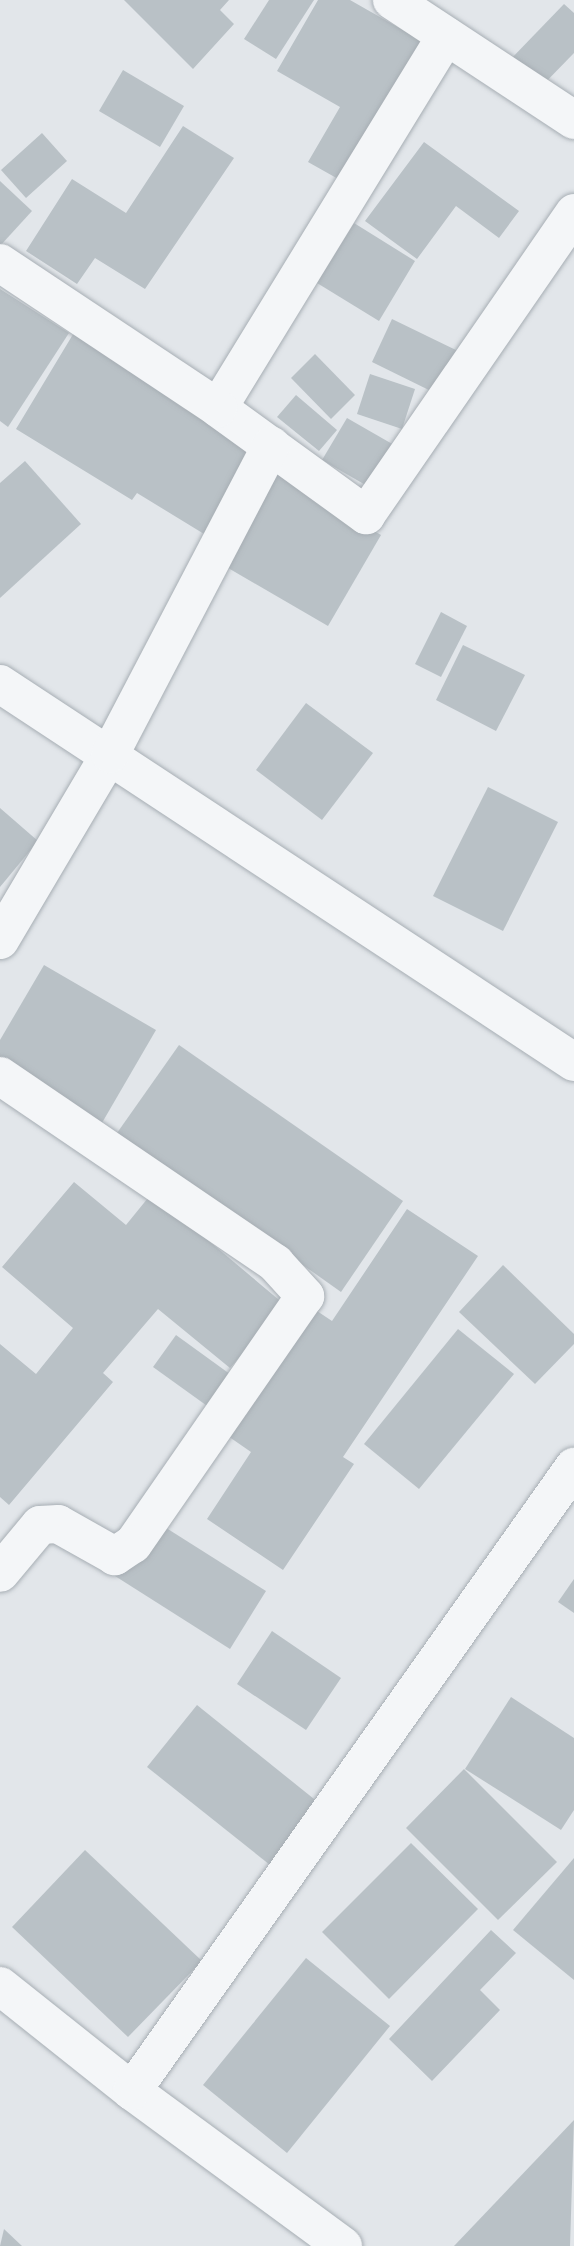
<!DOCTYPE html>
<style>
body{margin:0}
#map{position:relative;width:574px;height:2246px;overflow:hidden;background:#e2e6ea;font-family:Ubuntu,sans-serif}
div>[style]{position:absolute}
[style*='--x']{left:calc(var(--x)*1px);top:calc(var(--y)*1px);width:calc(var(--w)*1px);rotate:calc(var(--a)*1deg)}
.building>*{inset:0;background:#b9c1c6}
.roads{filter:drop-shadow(0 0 2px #a7aeb4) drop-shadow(0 0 2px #a7aeb4)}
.minor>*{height:38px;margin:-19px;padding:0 19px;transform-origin:19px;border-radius:19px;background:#f4f6f8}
span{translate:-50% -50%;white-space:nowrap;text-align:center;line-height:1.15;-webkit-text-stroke:5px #f1f5f7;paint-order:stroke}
</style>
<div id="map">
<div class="building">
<i style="clip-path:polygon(124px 0,229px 0,220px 10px,234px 24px,193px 69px)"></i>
<i style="clip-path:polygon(269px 0,314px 0,276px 59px,244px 39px)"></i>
<i style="clip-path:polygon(318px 0,350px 0,422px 41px,340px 180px,308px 162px,340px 107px,277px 71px)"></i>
<i style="clip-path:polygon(564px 4px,574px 13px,574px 53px,536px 92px,507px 63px)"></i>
<i style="clip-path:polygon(123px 70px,184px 106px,160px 147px,99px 111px)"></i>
<i style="clip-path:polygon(183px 126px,234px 158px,145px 289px,95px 258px,77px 284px,26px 251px,72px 179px,126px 213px)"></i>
<i style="clip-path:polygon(42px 133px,67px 161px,26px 198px,1px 170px)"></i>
<i style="clip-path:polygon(424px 142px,519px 211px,499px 238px,456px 206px,417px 259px,365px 221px)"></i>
<i style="clip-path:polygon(0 181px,32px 211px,0 246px)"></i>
<i style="clip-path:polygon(354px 223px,415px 261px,379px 321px,317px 283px)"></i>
<i style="clip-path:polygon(0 289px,69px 333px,8px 427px,0 421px)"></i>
<i style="clip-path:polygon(392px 319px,460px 352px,439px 395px,372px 362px)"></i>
<i style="clip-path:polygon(75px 331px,264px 447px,209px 537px,137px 493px,132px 500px,16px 429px)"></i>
<i style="clip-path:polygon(315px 354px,355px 395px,331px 419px,291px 378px)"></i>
<i style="clip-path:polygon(370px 374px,415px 389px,402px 429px,357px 414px)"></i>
<i style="clip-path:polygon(296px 395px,337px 430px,319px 451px,277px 417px)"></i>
<i style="clip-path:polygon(347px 418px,401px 449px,376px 491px,322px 460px)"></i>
<i style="clip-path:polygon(25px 461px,81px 524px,0 598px,0 483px)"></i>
<i style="clip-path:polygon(277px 474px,381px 535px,328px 626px,223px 565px)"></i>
<i style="clip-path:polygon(441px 612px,467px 626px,441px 677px,415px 664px)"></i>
<i style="clip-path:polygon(463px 645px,525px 675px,496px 731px,436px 700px)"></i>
<i style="clip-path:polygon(306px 703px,373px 753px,322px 820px,256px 770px)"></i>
<i style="clip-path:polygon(488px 787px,558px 822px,503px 931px,433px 896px)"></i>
<i style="clip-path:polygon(0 808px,38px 841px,0 887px)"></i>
<i style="clip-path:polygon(44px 965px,156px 1030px,99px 1128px,0 1070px,0 1040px)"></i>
<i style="clip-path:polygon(179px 1045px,403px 1201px,341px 1292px,117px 1133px)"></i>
<i style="clip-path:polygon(74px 1182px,126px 1225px,152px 1193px,285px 1305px,230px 1368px,158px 1309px,103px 1373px,113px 1382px,9px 1505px,0 1497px,0 1344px,36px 1374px,73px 1328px,2px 1267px)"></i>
<i style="clip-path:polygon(407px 1209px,478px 1256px,343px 1457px,354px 1464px,283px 1570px,207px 1519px,251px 1452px,225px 1434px,311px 1307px,332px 1321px)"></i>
<i style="clip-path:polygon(503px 1265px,574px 1334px,574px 1344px,535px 1384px,459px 1312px)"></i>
<i style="clip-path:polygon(458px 1329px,514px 1374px,419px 1489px,364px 1444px)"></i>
<i style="clip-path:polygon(176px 1335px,234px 1377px,210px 1408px,153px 1367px)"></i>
<i style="clip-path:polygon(152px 1519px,266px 1591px,230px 1649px,115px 1576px)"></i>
<i style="clip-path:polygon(574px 1579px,574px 1613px,558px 1602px)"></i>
<i style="clip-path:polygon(272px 1631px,341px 1678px,306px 1730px,237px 1684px)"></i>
<i style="clip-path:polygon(511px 1697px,574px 1738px,574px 1810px,561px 1830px,465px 1769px)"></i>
<i style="clip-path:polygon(197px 1705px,319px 1803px,270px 1865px,147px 1767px)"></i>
<i style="clip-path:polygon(464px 1769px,557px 1862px,498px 1920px,406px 1828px)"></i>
<i style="clip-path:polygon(411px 1843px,478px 1909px,389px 1999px,322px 1932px)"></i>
<i style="clip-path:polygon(85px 1850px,202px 1961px,128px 2037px,12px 1927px)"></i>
<i style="clip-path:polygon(574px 1858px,574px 1980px,513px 1930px)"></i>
<i style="clip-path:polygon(491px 1930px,516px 1953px,480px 1990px,500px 2010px,432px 2081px,389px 2039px)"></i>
<i style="clip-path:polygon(306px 1958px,390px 2026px,287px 2153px,203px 2085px)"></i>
<i style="clip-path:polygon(574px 2120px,570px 2246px,454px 2246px)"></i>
<i style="clip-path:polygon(4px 2229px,22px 2246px,0 2246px)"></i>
</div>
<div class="roads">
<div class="minor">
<i style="--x:392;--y:0;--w:218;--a:33.4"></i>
<i style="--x:446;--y:36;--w:436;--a:121.5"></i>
<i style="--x:218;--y:408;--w:183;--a:35.9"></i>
<i style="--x:366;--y:515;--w:367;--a:-55.4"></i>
<i style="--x:0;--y:263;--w:262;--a:33.6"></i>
<i style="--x:0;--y:684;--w:687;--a:33.37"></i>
<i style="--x:0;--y:940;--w:216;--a:-59.4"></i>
<i style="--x:110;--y:754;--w:348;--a:-62.4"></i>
<i style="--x:0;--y:1076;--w:333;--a:34.2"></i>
<i style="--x:275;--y:1263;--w:45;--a:47.7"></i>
<i style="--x:305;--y:1296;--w:302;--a:124.7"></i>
<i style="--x:133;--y:1544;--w:22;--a:146"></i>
<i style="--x:115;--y:1556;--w:65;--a:-150.7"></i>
<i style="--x:58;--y:1524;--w:18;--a:177"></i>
<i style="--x:40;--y:1525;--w:62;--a:129.8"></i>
<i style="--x:0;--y:1986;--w:169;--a:38.5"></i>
<i style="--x:343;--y:2246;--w:262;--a:-143.7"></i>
<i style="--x:132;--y:2091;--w:765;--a:-54.69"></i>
</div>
</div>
</div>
